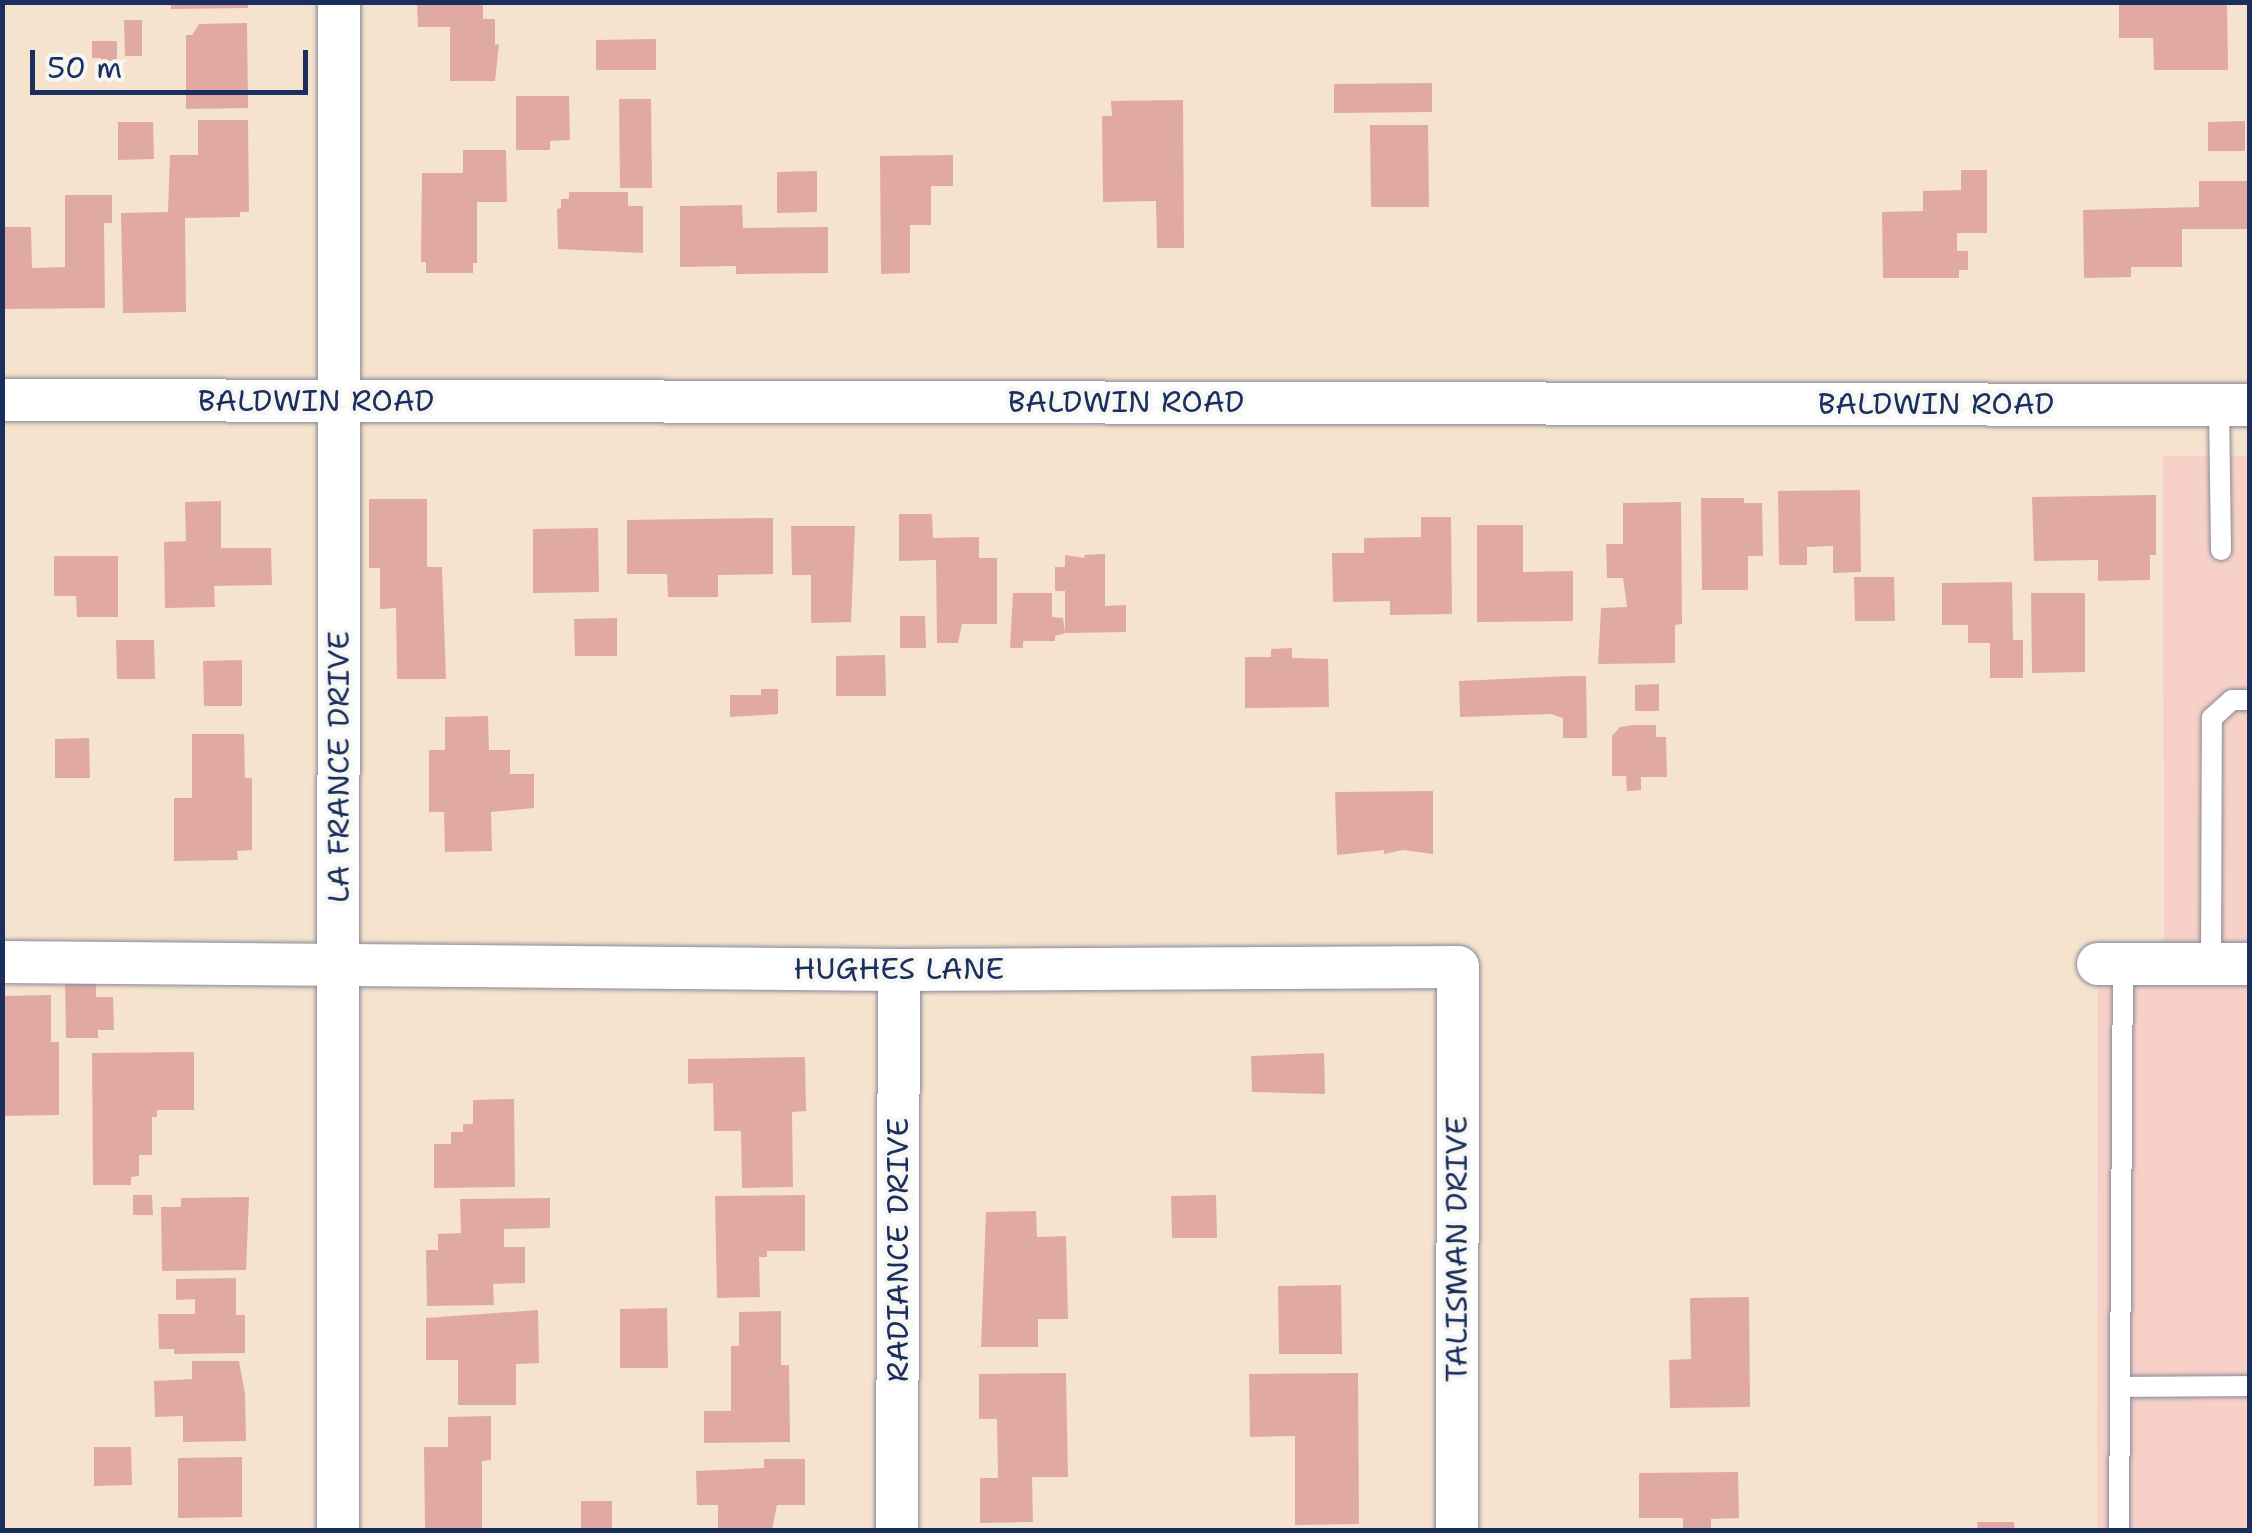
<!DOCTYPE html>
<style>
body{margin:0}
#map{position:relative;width:2252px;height:1533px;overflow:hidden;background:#f5e3ce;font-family:"Shantell Sans",sans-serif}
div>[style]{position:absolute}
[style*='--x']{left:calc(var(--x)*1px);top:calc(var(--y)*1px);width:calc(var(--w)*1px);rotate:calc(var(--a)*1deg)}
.built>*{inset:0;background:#f7d1c8}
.building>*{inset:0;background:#e1a9a4}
.roads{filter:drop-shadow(0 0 2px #888996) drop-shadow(0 0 2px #888996)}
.service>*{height:20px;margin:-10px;padding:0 10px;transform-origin:10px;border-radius:10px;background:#fff}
.minor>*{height:42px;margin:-21px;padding:0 21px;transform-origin:21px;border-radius:21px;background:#fff}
span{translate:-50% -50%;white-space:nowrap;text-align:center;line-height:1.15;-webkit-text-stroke:8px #f6f6f2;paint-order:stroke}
.street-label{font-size:30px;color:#1b2f5e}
.frame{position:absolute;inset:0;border:5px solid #1b2f5e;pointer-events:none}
.scale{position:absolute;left:30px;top:50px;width:278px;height:45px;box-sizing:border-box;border:5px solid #1b2f5e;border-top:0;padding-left:12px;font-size:30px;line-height:35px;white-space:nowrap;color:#1b2f5e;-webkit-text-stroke:8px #f6f6f2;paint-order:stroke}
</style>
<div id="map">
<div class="built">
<i style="clip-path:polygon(2163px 456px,2249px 456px,2249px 1530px,2097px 1530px,2098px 964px,2164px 963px)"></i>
</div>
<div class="building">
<i style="clip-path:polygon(171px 2px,248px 2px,248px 8px,171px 9px)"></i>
<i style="clip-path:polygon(417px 2px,483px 2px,483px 19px,495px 19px,495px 45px,499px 44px,495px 81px,450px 81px,450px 27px,418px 27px)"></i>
<i style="clip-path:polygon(2119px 2px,2227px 2px,2228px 70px,2154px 70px,2153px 38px,2119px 38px)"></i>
<i style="clip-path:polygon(124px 20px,142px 20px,142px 56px,125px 56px)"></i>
<i style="clip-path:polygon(247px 23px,248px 108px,186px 109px,186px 35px,192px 35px,199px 24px)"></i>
<i style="clip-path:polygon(656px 39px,656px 70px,596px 70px,596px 40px)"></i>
<i style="clip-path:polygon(92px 41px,117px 41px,117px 77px,102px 78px,101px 58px,92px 58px)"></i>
<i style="clip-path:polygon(1432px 83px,1432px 112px,1334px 113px,1334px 84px)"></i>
<i style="clip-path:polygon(516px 96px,569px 96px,570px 140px,550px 141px,550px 150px,516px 150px)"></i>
<i style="clip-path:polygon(619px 99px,651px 99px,652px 188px,620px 188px)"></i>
<i style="clip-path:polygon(1183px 100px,1184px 248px,1157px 248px,1156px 201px,1103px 202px,1102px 116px,1112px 116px,1111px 101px)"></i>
<i style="clip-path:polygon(198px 120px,248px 120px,249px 212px,240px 212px,240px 217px,185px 218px,186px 312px,123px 313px,121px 213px,168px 212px,170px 155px,198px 155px)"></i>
<i style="clip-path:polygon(2245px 121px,2245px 151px,2208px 151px,2208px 122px)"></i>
<i style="clip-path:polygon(118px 122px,153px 122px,154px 159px,118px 160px)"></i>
<i style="clip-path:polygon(1370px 125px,1428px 125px,1429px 207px,1371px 207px)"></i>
<i style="clip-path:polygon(463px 150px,506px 150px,507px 202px,477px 202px,477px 263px,473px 263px,473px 273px,426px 273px,426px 262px,421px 262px,422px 173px,463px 173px)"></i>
<i style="clip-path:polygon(953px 155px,953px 186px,931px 186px,931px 225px,910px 225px,910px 273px,881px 274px,880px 156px)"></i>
<i style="clip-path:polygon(1961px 170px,1987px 170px,1987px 233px,1957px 233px,1957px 251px,1968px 251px,1968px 270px,1959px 270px,1959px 278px,1883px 278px,1882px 212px,1923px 211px,1923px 191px,1961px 190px)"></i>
<i style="clip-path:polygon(817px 171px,817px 212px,777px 213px,777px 172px)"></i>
<i style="clip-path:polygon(2199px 181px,2247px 181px,2248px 229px,2182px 229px,2182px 267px,2131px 267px,2131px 277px,2084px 278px,2083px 210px,2199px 207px)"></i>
<i style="clip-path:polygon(569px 192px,628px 192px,628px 206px,643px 206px,643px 253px,558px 249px,557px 209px,561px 208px,561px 199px,569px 199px)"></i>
<i style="clip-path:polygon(65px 195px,112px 195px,112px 223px,104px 223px,105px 308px,2px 309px,2px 227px,31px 227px,32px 268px,65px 267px)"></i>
<i style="clip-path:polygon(742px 205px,743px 228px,828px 227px,828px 273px,736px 274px,736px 266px,680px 267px,680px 206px)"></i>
<i style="clip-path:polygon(1860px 490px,1861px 572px,1833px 573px,1833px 546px,1807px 547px,1807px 565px,1779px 565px,1778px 491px)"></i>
<i style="clip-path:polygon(2156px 495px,2156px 555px,2150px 555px,2150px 580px,2098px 581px,2098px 560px,2034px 561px,2032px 497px)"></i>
<i style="clip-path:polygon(1701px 498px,1744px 498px,1744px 503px,1762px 503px,1763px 556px,1748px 556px,1748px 590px,1702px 590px)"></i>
<i style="clip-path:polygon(369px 499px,427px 499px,427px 567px,442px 567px,446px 679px,397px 679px,396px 608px,380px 609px,380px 568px,369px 568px)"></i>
<i style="clip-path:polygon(221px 501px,221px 548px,271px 548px,272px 585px,214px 586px,215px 607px,165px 608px,164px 542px,186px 541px,185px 502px)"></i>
<i style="clip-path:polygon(1681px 502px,1682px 624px,1675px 625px,1675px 663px,1598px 664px,1601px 608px,1627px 607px,1623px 578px,1607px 578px,1606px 544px,1623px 544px,1623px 503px)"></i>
<i style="clip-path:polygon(899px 514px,932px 514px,933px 538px,979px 537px,979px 558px,997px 558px,997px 624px,962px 624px,958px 643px,937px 643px,936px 560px,899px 561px)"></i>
<i style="clip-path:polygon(1421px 517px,1451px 517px,1452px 614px,1390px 615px,1390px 601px,1333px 602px,1332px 553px,1364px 553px,1364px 538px,1421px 537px)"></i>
<i style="clip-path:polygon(773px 518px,773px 574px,718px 575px,718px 597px,668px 597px,667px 574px,627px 574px,627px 520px)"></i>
<i style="clip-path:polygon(1477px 525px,1523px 525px,1523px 572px,1573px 571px,1573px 621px,1477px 622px)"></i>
<i style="clip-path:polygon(791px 526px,855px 526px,851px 622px,811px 623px,811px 575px,792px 575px)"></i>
<i style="clip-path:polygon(598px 528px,599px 592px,533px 593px,533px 529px)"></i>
<i style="clip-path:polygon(1105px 554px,1105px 606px,1126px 605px,1126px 632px,1066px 633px,1055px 636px,1055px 641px,1023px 641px,1023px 648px,1010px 648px,1013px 593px,1052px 593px,1052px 617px,1063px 618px,1065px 632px,1065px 591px,1055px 591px,1055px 567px,1065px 567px,1065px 555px,1085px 558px,1084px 555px)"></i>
<i style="clip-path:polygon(54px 556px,118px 556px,118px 617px,77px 617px,76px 596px,54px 596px)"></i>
<i style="clip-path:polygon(1854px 577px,1894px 577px,1895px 621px,1855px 621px)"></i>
<i style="clip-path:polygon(2012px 582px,2013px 640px,2023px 640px,2023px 678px,1990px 678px,1990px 643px,1968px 643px,1968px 625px,1942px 625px,1942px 583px)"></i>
<i style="clip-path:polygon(2031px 593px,2085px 593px,2085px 672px,2032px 673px)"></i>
<i style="clip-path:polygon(900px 616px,925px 616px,926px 648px,900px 648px)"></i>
<i style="clip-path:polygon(617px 618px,617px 656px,575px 656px,574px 619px)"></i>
<i style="clip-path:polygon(116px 640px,154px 640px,155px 679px,117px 679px)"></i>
<i style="clip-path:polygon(1292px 648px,1292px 658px,1328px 659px,1329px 707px,1245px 708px,1245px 657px,1271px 657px,1271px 649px)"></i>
<i style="clip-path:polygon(885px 655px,886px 696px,836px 696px,836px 656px)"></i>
<i style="clip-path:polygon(242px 660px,242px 706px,204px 706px,203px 661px)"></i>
<i style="clip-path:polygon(1572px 676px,1586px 676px,1587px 738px,1563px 738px,1563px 718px,1551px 714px,1460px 717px,1459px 681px)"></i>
<i style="clip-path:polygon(1659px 684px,1659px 711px,1635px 711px,1635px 685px)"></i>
<i style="clip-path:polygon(761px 689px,778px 689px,778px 714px,730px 717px,730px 695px,761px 695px)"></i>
<i style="clip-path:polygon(488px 716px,489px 750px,510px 750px,510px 774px,534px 774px,534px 808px,491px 812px,492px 851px,445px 852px,444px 812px,429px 812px,429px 750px,445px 750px,445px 717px)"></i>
<i style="clip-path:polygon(1633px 725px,1656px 725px,1656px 737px,1666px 737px,1667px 777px,1641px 777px,1641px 790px,1627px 791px,1626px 776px,1612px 776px,1612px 736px,1620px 727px)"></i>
<i style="clip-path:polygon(192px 734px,244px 734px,245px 778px,252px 778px,252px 850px,237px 851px,238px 860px,174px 861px,174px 798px,192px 798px)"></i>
<i style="clip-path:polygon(89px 738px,90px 778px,55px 778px,55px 739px)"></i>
<i style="clip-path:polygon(1433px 791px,1433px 854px,1403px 850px,1384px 854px,1384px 850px,1337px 855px,1335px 792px)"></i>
<i style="clip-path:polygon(96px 977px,96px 997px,113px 997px,114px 1030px,98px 1030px,98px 1038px,66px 1038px,65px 978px)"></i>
<i style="clip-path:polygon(51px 995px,51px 1042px,59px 1042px,59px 1115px,2px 1116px,2px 996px)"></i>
<i style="clip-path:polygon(194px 1052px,194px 1110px,157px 1110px,157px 1117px,152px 1117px,152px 1155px,139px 1155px,139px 1176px,131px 1177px,131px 1185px,93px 1185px,92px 1053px)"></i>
<i style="clip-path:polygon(1324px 1053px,1325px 1094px,1252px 1092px,1251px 1056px)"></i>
<i style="clip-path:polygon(805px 1057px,806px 1111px,792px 1112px,793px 1187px,742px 1188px,741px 1131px,714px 1131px,713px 1083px,688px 1084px,688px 1059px)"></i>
<i style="clip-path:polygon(514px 1099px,515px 1187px,434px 1188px,434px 1144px,451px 1144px,451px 1132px,463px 1132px,463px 1124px,473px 1124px,473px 1100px)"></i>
<i style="clip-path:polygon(133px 1195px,152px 1195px,153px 1215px,133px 1215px)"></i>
<i style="clip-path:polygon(805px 1195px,805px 1251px,767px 1251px,767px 1257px,759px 1257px,760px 1297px,717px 1298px,715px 1196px)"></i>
<i style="clip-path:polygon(1216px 1195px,1217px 1238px,1172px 1238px,1171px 1196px)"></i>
<i style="clip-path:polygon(249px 1197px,246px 1270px,162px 1271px,161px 1207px,181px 1207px,181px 1198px)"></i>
<i style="clip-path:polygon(550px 1198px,550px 1228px,504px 1229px,504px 1247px,525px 1247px,525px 1283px,493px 1284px,494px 1305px,427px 1306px,426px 1250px,438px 1250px,438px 1234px,461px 1233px,460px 1199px)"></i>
<i style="clip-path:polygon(1036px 1211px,1037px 1237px,1066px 1236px,1068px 1319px,1038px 1319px,1038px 1347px,981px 1347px,986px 1212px)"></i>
<i style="clip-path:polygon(236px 1278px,236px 1315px,245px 1315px,245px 1353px,174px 1354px,174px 1349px,159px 1349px,158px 1314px,195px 1314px,195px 1299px,176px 1300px,176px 1279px)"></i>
<i style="clip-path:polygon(1341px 1285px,1342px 1354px,1279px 1354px,1278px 1286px)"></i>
<i style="clip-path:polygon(1749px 1297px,1750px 1407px,1670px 1408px,1669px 1360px,1691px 1359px,1690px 1298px)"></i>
<i style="clip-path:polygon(667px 1308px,668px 1368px,620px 1368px,620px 1309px)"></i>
<i style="clip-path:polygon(538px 1310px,539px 1363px,516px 1364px,516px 1405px,458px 1405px,458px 1360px,426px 1360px,426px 1318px)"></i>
<i style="clip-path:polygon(781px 1311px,781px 1365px,789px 1365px,790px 1442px,704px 1443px,704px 1411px,731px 1411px,731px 1346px,739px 1346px,739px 1312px)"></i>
<i style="clip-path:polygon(192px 1361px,239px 1361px,245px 1394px,246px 1441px,183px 1442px,183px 1416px,155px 1417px,154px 1381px,192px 1379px)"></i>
<i style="clip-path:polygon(1066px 1373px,1068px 1477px,1032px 1477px,1033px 1522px,980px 1523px,980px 1478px,998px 1478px,997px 1419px,979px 1419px,979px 1374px)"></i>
<i style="clip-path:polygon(1358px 1373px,1359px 1524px,1295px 1525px,1295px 1436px,1250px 1437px,1249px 1374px)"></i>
<i style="clip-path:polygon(491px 1416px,491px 1460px,482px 1461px,482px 1528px,425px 1528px,424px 1447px,448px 1447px,448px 1417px)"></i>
<i style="clip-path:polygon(94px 1447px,131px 1447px,132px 1485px,94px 1486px)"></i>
<i style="clip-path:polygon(242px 1457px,242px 1517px,178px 1518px,178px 1458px)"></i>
<i style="clip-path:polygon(764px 1459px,805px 1459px,805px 1505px,777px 1505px,772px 1530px,718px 1530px,718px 1505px,697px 1505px,696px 1471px,764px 1468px)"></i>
<i style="clip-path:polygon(1738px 1472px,1739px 1518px,1711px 1519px,1711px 1530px,1683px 1530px,1683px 1518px,1639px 1518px,1639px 1473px)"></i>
<i style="clip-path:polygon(581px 1501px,612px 1501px,612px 1528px,581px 1528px)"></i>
<i style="clip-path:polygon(1977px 1522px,2014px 1522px,2015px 1530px,1978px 1530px)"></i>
</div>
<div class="roads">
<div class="service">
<i style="--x:2219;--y:405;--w:145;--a:89.2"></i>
<i style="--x:2211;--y:964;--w:246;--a:-89.8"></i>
<i style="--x:2212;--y:718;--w:27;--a:-42"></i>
<i style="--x:2232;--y:700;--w:18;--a:0"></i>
<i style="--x:2121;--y:1387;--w:129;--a:-0.4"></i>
<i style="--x:2119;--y:1530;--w:566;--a:-89.6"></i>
</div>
<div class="minor">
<i style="--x:2;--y:400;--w:2248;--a:0.13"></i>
<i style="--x:2;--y:962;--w:897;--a:0.51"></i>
<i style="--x:899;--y:970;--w:559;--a:-0.31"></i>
<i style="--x:1458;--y:967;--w:563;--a:90.1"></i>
<i style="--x:2098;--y:964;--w:152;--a:0"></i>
<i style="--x:338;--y:1530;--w:1528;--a:-89.96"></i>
<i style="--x:897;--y:1530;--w:560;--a:-89.8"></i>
</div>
</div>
<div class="street-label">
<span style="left:316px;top:401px">BALDWIN ROAD</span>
<span style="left:1126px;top:402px">BALDWIN ROAD</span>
<span style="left:1936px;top:404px">BALDWIN ROAD</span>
<span style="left:339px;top:767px;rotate:-90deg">LA FRANCE DRIVE</span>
<span style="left:899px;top:969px">HUGHES LANE</span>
<span style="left:1457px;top:1249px;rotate:-90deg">TALISMAN DRIVE</span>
<span style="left:898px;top:1250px;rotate:-90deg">RADIANCE DRIVE</span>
</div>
<div class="frame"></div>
<div class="scale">50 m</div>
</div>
